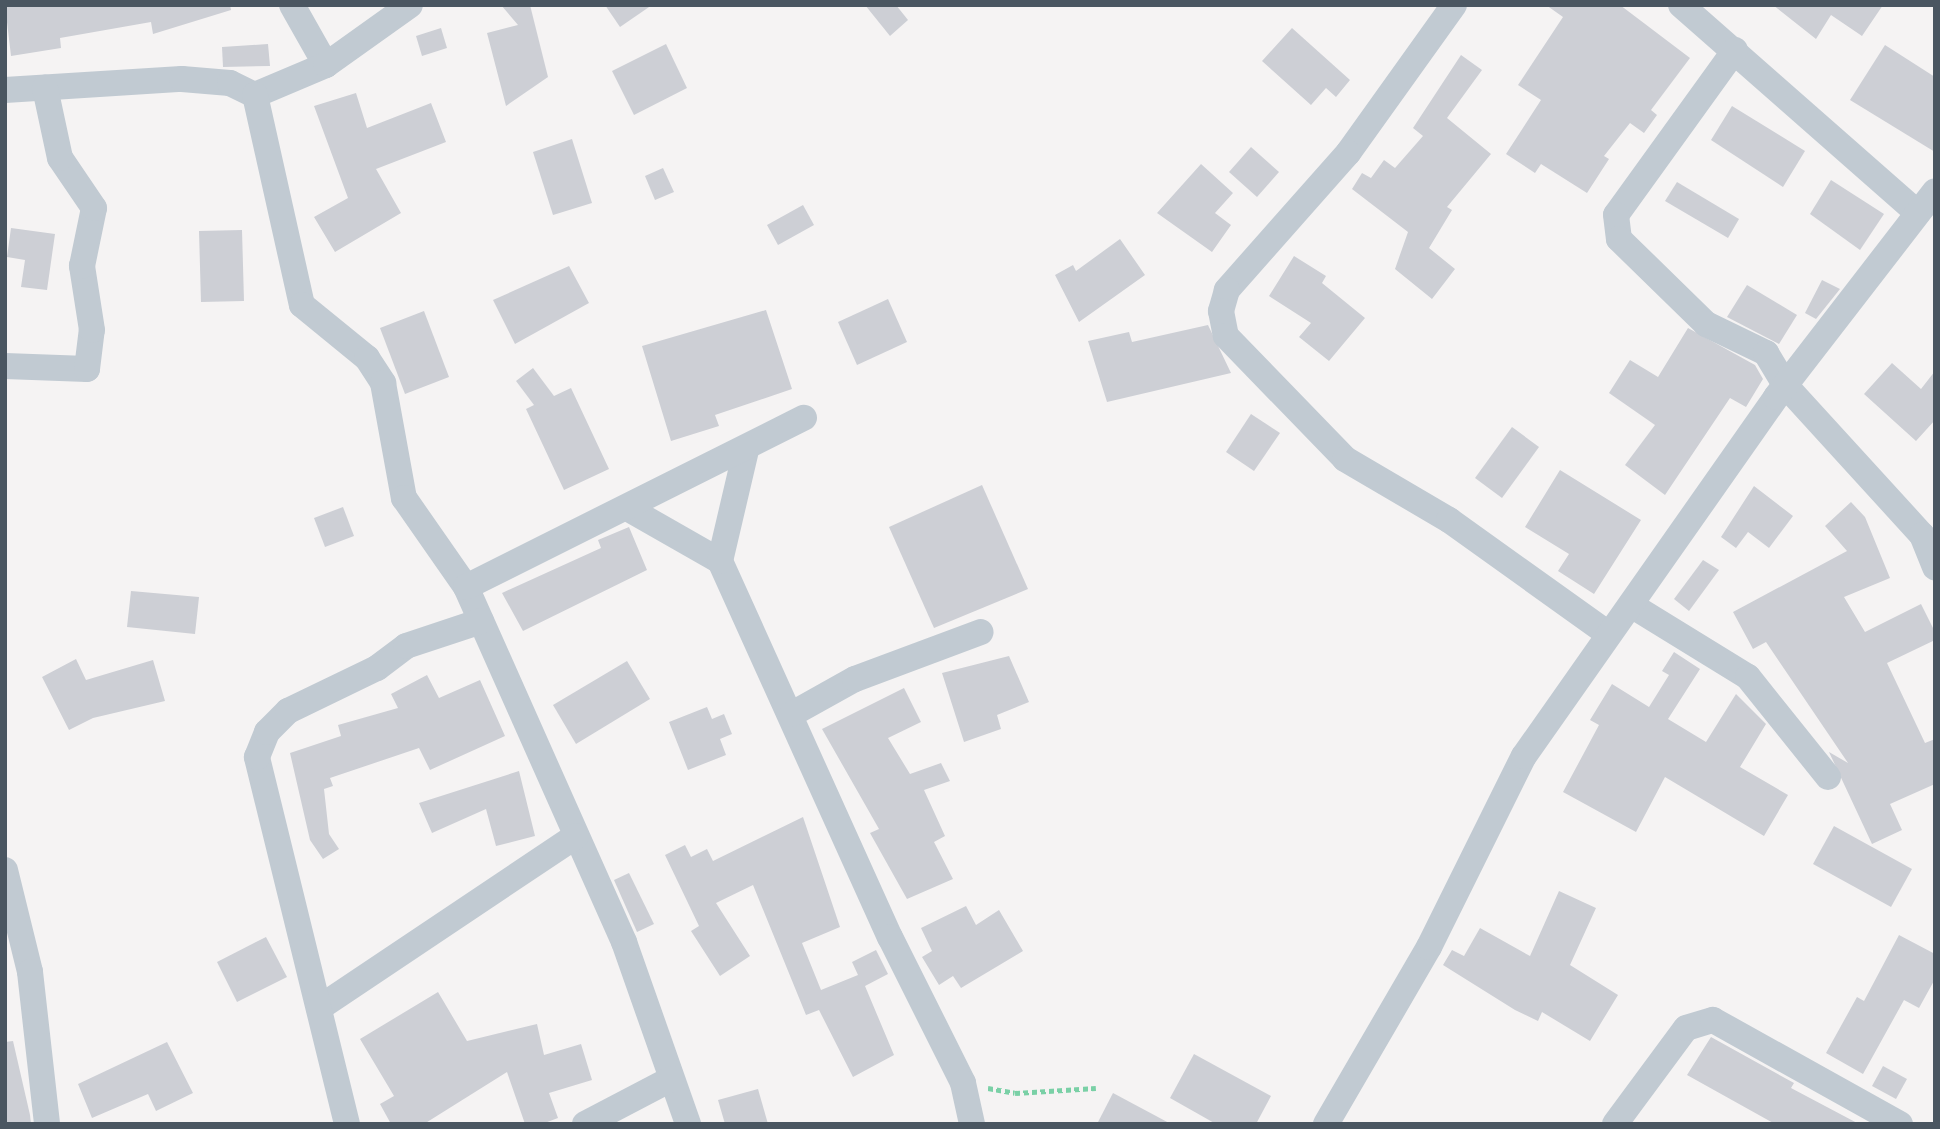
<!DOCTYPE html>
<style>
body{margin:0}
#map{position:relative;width:1940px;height:1129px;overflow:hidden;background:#f5f3f3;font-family:Quicksand,sans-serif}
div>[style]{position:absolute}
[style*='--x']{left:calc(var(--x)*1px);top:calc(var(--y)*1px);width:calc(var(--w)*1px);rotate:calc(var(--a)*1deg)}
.building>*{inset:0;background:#cdcfd5}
.path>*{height:4.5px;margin-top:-2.25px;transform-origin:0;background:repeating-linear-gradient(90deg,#7ad0a6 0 5px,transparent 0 8.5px)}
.minor>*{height:26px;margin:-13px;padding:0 13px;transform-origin:13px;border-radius:13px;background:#c1cad2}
span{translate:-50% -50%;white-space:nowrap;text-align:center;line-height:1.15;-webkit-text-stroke:5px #fff;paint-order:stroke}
.frame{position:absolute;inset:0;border:7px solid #4a5661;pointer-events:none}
</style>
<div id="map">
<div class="building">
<i style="clip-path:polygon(5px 5px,230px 5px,231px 10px,153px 34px,151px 22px,60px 38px,61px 48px,11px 56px)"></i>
<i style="clip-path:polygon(501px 5px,530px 5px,548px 77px,506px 106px,487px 33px,518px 25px)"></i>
<i style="clip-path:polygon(605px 5px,652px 5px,620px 27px)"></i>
<i style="clip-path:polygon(865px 5px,896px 5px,908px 20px,890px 36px)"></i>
<i style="clip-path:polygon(1546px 5px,1620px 5px,1690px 58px,1651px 110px,1657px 115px,1644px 133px,1630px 123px,1604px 156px,1609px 159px,1587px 193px,1541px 164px,1535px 173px,1506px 154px,1541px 100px,1518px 85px,1563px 17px)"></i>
<i style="clip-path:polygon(1773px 5px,1883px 5px,1862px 36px,1831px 15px,1816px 39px)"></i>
<i style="clip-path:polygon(441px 28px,447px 48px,422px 56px,416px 36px)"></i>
<i style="clip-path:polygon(1292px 28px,1350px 80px,1336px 97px,1326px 88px,1311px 105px,1262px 61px)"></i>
<i style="clip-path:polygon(268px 44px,270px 66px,223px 67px,222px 47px)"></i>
<i style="clip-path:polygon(666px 44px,687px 88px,634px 115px,612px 71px)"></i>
<i style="clip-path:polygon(1885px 45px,1935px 77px,1935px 152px,1850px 100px)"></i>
<i style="clip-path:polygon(1461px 55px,1482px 70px,1447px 118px,1491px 154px,1447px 207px,1452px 210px,1429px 248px,1455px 269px,1432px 299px,1395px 269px,1408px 232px,1352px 189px,1362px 173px,1371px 178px,1384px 160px,1395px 168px,1423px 136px,1413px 128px)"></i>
<i style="clip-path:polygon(356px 93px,367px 128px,431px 103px,446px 142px,376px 169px,401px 213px,335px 252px,314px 217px,348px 198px,314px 106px)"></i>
<i style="clip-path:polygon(1732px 106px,1805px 151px,1783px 187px,1711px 140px)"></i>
<i style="clip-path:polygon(572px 139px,592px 203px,553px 215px,533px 152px)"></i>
<i style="clip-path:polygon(1251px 147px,1279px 172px,1257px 197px,1229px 172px)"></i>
<i style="clip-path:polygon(1201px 164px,1233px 193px,1215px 213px,1231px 225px,1212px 252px,1157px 213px)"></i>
<i style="clip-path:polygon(663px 168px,674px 192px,655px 200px,645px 176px)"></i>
<i style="clip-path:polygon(1831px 180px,1884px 214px,1860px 250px,1810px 214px)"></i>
<i style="clip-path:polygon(1677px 182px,1739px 219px,1728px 238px,1665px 201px)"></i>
<i style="clip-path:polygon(803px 205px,814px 225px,778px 245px,767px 225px)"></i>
<i style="clip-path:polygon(11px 228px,55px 234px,47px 290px,21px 287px,25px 260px,7px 257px)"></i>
<i style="clip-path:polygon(242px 230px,244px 301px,201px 302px,199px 231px)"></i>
<i style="clip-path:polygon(1120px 239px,1145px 275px,1079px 322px,1055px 275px,1073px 265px,1076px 271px)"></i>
<i style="clip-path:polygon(1294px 256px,1326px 276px,1322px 283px,1365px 318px,1329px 361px,1299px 337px,1311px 323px,1269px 296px)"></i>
<i style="clip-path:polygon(569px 266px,589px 303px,515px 344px,493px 300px)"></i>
<i style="clip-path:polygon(1822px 280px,1840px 289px,1816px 319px,1805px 313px)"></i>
<i style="clip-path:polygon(1747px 285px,1797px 315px,1779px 344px,1727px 317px)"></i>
<i style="clip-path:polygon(888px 299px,907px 342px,857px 365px,838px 322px)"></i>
<i style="clip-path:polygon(766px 310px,792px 389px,715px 415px,719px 426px,671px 441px,642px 346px)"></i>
<i style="clip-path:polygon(424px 311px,449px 377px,405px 394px,380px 328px)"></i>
<i style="clip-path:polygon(1208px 325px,1231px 373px,1107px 402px,1088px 341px,1129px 332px,1132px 342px)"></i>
<i style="clip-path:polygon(1688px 328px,1755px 365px,1763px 379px,1746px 407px,1730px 398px,1665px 495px,1625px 465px,1655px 425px,1609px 393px,1630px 360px,1658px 377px)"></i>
<i style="clip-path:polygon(1892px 363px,1921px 389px,1935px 371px,1935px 420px,1916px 441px,1864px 394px)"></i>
<i style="clip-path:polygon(533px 368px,554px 396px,571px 388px,609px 469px,564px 490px,526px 409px,534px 405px,516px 381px)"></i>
<i style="clip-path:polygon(1251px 414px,1280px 433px,1254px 471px,1226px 452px)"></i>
<i style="clip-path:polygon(1512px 427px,1539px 447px,1502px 498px,1475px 478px)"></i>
<i style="clip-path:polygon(1560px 470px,1641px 520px,1594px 594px,1558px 571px,1569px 554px,1525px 527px)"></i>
<i style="clip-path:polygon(982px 485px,1028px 589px,934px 628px,889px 527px)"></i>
<i style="clip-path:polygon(1754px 486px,1793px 516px,1769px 548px,1748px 532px,1736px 548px,1721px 537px)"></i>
<i style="clip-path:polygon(1851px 502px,1865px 517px,1890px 578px,1844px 597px,1865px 632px,1921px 604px,1935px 632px,1935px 640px,1887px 663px,1925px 743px,1935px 739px,1935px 784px,1890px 804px,1902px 830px,1872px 844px,1829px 752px,1848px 763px,1766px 642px,1753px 649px,1733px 612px,1847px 551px,1825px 526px)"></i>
<i style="clip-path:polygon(343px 507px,354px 536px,325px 547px,314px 518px)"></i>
<i style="clip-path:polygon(629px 527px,647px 570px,523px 631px,502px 593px,601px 548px,598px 540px)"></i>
<i style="clip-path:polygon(1703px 560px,1719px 570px,1689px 611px,1674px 599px)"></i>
<i style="clip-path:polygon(131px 591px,199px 597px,195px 634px,127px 627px)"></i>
<i style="clip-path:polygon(1674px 652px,1700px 669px,1668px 719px,1706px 742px,1736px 694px,1766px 724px,1740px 767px,1788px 795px,1764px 836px,1665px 777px,1636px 832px,1563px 792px,1599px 725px,1590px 720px,1612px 684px,1649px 707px,1669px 675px,1662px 671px)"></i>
<i style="clip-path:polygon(1009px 656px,1029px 702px,997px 715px,1001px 729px,964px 742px,942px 673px)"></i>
<i style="clip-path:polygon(76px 659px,86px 680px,153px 660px,165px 701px,93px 718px,69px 730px,42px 677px)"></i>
<i style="clip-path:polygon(627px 661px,650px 699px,576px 744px,553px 705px)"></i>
<i style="clip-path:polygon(427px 675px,439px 698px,480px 680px,505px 736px,430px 770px,419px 748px,330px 778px,333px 786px,324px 789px,329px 834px,339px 849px,323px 859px,310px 840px,290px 753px,341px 736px,338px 725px,398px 708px,391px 694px)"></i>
<i style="clip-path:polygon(904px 688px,921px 722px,888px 738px,910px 774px,941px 763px,950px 781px,924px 790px,945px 836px,934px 842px,953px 879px,907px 899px,870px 833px,879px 829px,822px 729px)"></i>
<i style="clip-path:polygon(707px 707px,712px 719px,724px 714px,732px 734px,720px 739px,726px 755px,688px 770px,669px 722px)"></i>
<i style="clip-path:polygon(519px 771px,535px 836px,496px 846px,486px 809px,432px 833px,419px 803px)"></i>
<i style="clip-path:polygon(803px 817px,840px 927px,802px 943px,821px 990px,858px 975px,852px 962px,876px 950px,888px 974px,865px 986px,894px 1055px,853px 1077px,819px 1010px,806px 1015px,753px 885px,716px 903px,750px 956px,720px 976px,691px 931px,699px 926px,665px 855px,685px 845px,691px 857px,707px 849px,713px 861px)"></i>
<i style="clip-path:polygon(1834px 826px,1912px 869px,1891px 907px,1813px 864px)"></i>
<i style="clip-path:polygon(629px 873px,654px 924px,637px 932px,614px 880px)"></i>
<i style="clip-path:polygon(1559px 891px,1596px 908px,1570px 965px,1618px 995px,1590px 1041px,1542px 1012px,1538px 1021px,1515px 1010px,1443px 965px,1452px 950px,1464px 956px,1480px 928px,1530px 956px)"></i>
<i style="clip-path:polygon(966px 906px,976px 925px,999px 910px,1023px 951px,961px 988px,953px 976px,939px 985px,922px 957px,932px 951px,921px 928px)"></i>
<i style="clip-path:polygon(1899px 935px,1935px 954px,1935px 979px,1919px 1008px,1904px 1000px,1863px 1074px,1826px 1053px,1857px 997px,1864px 1001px)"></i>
<i style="clip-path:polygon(266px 937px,287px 977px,237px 1002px,217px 962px)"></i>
<i style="clip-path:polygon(438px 992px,467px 1041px,537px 1024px,544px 1055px,581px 1044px,592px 1080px,549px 1093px,558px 1118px,542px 1124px,525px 1124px,507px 1072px,424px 1124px,391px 1124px,380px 1104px,394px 1096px,360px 1039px)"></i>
<i style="clip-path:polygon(1711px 1037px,1794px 1083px,1791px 1088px,1859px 1124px,1775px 1124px,1687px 1075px)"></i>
<i style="clip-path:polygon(13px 1041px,30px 1115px,31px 1124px,5px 1124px,5px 1042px)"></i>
<i style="clip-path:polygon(167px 1042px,193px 1093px,156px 1111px,148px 1094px,92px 1118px,78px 1084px)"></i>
<i style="clip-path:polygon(1194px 1054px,1271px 1096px,1256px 1124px,1216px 1124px,1170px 1098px)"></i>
<i style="clip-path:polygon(1883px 1066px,1907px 1079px,1896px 1099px,1872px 1086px)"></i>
<i style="clip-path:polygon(758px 1089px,768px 1124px,725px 1124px,718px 1100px)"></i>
<i style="clip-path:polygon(1113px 1093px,1171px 1124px,1097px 1124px)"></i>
</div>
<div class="path">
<i style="--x:988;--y:1088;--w:27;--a:10"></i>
<i style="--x:1015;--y:1093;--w:81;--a:-3.5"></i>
</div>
<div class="minor">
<i style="--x:292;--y:5;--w:69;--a:60.5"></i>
<i style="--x:1454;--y:5;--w:182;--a:125.6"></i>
<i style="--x:1348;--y:153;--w:183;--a:131.5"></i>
<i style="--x:1227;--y:290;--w:22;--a:106"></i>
<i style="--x:1221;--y:311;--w:25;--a:79"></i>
<i style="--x:1226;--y:336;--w:171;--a:45.9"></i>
<i style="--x:1345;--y:459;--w:121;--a:30.4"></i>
<i style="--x:1449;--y:520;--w:194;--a:35.6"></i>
<i style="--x:1681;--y:5;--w:315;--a:41.3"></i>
<i style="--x:1735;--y:50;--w:203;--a:125.8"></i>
<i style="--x:1616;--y:215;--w:24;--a:83"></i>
<i style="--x:1619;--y:239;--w:122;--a:44.3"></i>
<i style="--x:1706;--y:324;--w:67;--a:25.8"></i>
<i style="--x:1766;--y:353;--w:37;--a:59"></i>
<i style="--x:1785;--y:385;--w:203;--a:47.6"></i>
<i style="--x:1922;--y:535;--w:35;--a:68"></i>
<i style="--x:5;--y:90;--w:177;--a:-3.6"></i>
<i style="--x:182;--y:79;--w:48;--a:4.8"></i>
<i style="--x:230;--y:83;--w:28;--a:26"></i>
<i style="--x:255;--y:95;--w:77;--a:-22.9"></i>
<i style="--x:326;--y:65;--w:103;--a:-35.5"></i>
<i style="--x:255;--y:95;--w:215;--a:77.4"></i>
<i style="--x:302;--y:305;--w:84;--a:39.2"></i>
<i style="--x:367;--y:358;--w:30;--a:57"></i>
<i style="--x:383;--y:383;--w:117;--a:79.7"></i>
<i style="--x:404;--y:498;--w:108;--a:55.1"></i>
<i style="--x:466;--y:587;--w:389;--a:66"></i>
<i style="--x:624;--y:942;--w:193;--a:70.6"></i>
<i style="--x:5;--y:366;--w:82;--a:2.1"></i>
<i style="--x:87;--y:369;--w:39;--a:-83"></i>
<i style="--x:92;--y:330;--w:65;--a:-98.9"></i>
<i style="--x:82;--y:266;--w:59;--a:-78.3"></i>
<i style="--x:94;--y:208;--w:60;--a:-124.2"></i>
<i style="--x:60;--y:158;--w:72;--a:-102.1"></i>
<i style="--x:627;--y:508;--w:107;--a:29.7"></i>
<i style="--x:720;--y:561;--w:413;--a:65.7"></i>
<i style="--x:890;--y:937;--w:163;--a:63.4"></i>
<i style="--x:963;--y:1083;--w:42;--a:77.6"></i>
<i style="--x:720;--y:561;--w:114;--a:-76.8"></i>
<i style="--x:466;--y:587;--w:378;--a:-26.6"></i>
<i style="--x:1631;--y:605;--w:137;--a:31.6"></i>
<i style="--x:1748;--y:677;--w:128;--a:51.3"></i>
<i style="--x:792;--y:714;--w:72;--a:-29.1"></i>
<i style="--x:855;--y:679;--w:134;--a:-20.5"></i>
<i style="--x:5;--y:870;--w:105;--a:76.2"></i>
<i style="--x:30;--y:972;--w:153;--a:83.6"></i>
<i style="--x:319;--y:1008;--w:309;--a:-33.8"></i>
<i style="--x:347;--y:1124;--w:378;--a:-103.8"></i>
<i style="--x:257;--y:757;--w:27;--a:-68"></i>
<i style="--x:267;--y:732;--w:30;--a:-45"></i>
<i style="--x:288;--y:711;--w:99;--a:-25.8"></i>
<i style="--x:377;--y:668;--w:36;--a:-37"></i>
<i style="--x:406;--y:646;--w:79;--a:-18.4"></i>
<i style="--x:585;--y:1124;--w:97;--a:-27.6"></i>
<i style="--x:1326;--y:1124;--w:205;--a:-59.8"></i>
<i style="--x:1429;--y:947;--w:213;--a:-63.6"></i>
<i style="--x:1524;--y:756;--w:439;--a:-54.9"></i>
<i style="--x:1776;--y:397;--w:260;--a:-52.3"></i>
<i style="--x:1615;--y:1124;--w:119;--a:-53.5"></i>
<i style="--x:1686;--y:1028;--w:28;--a:-17"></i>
<i style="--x:1713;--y:1020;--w:214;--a:29.1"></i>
</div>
<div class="frame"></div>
</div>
